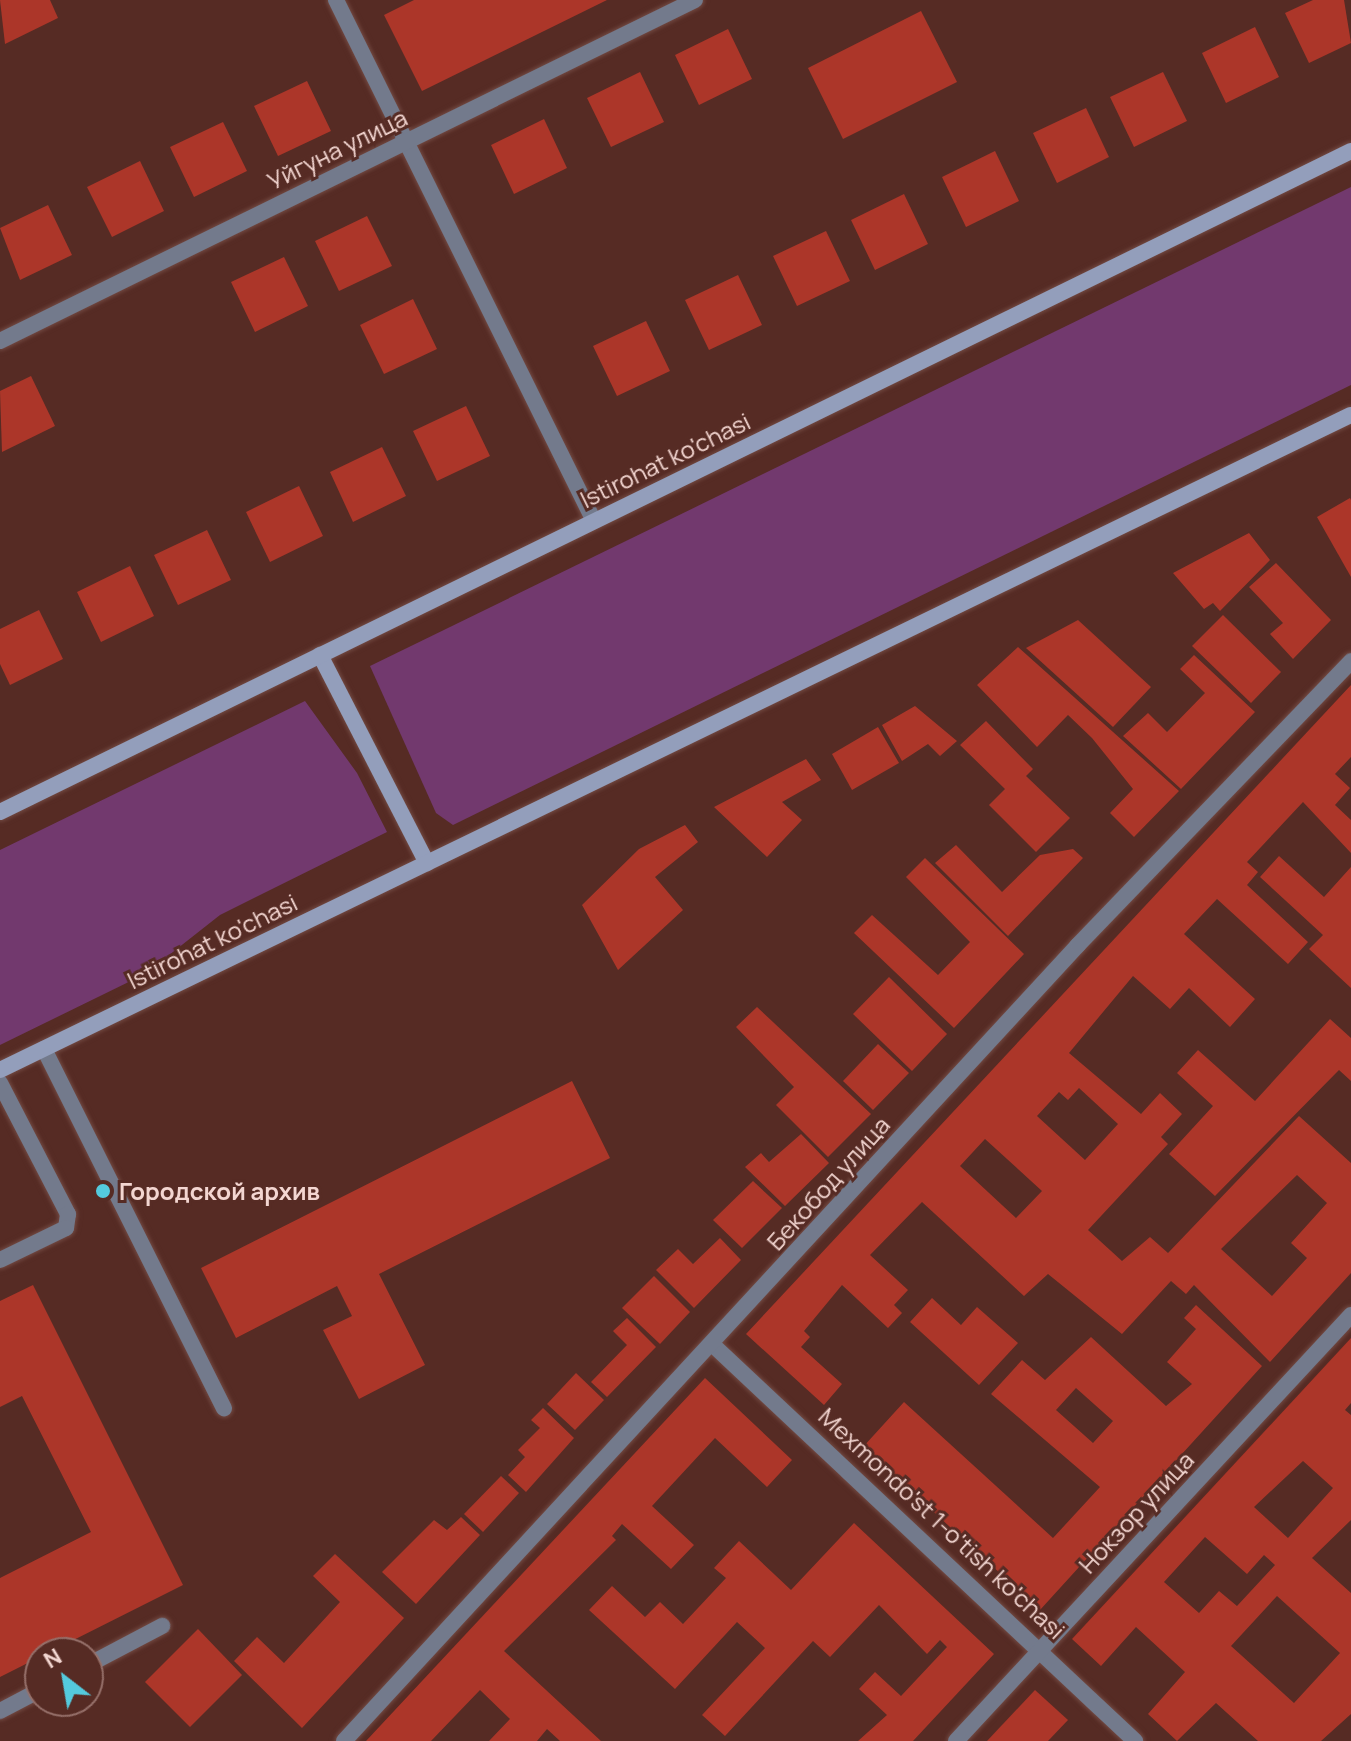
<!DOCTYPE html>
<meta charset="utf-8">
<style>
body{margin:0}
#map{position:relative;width:1351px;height:1741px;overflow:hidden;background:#562b24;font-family:Manrope,sans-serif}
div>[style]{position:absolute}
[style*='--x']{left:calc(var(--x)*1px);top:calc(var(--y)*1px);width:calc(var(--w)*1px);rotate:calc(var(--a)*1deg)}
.green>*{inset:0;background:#72396e}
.building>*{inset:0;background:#ac3629}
.roads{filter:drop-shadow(0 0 2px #724a43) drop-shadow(0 0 2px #724a43)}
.service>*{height:16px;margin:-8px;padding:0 8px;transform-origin:8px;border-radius:8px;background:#737a8c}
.minor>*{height:16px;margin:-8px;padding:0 8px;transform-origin:8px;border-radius:8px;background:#737a8c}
.secondary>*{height:16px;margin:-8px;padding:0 8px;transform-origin:8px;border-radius:8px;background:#939ebb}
.dots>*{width:22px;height:22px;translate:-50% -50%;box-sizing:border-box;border:4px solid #562b24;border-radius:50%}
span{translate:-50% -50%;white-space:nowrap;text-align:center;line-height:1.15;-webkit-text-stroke:6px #562b24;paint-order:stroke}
.street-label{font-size:24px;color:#f3d6d1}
.poi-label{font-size:24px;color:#f3d6d1;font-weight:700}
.left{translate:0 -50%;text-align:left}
.north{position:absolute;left:24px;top:1637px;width:80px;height:80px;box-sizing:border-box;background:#562b24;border:2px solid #956f69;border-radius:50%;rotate:329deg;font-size:22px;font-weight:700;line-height:32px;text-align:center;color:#f3d6d1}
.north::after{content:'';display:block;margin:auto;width:28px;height:36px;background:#54cadd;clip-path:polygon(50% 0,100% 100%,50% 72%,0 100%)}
</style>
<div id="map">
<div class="green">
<i style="clip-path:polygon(1351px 187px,1351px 385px,453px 825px,436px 813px,370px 666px)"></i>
<i style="clip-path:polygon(305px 701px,357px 773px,387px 832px,220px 915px,145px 974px,0 1045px,0 850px)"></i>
</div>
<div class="building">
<i style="clip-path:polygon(0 0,50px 0,58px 18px,5px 44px)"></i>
<i style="clip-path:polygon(414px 0,607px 0,422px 91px,384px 15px)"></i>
<i style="clip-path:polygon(1313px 0,1344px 0,1351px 43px,1309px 63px,1285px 13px)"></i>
<i style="clip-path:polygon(921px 11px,957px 82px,843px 139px,808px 68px)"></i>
<i style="clip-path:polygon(1255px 27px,1279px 77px,1226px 103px,1202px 53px)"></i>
<i style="clip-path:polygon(728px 29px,752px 79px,699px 105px,675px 55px)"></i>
<i style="clip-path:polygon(640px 72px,664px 122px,611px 147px,587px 98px)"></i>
<i style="clip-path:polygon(1163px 72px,1187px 121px,1134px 147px,1110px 97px)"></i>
<i style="clip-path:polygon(307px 81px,331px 131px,278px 156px,254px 106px)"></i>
<i style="clip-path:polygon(1086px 108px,1109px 157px,1057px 183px,1033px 133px)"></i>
<i style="clip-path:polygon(544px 119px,567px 168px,514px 194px,491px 145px)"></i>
<i style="clip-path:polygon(223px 122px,247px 171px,194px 197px,170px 147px)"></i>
<i style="clip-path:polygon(995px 151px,1019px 201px,966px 227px,942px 177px)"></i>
<i style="clip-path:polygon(140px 161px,164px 211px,112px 237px,87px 187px)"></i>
<i style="clip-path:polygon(904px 194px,928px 244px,875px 270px,851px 220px)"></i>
<i style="clip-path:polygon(48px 205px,72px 255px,20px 280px,0 228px)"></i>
<i style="clip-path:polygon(367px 216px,392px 266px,339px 291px,315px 241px)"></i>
<i style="clip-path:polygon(826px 231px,850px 281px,797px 306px,773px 256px)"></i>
<i style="clip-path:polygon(284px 257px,308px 306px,255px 332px,231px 282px)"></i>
<i style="clip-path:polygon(738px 275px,762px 325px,709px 350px,685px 300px)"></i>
<i style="clip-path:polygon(413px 299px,437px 349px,384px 374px,360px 325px)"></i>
<i style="clip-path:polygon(646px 321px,670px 371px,617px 396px,593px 346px)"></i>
<i style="clip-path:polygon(31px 376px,55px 426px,2px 452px,0 391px)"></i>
<i style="clip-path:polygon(466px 406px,490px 456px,437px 481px,413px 431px)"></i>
<i style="clip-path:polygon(382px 447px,406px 496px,353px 522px,330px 472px)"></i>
<i style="clip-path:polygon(299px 486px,323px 536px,270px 562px,246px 512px)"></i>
<i style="clip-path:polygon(1350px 498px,1351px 500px,1351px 577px,1317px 517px)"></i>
<i style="clip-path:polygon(207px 530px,231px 580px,178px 605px,154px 555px)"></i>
<i style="clip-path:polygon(1249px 533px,1270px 560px,1220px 611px,1213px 603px,1204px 609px,1173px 573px)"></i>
<i style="clip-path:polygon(1276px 563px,1331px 620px,1293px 659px,1270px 634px,1283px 623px,1249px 587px)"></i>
<i style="clip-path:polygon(130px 566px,154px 616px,101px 642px,77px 592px)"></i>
<i style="clip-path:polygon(39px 610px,63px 659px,10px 685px,0 664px,0 629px)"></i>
<i style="clip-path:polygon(1223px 615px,1281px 672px,1251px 703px,1192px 646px)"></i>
<i style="clip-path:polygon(1078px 620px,1151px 687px,1113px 727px,1026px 648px)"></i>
<i style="clip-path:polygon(1018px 647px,1179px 791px,1134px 837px,1110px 813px,1133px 789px,1092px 738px,1068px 715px,1037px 747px,977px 685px)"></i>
<i style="clip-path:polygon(1194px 655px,1255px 712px,1181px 789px,1123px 736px,1148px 713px,1167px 732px,1205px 693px,1180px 669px)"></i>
<i style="clip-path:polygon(evenodd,1351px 685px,1351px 757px,1335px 774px,1350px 788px,1335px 805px,1351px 820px,1351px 853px,1303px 802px,1247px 862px,1258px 872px,1247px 885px,1308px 942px,1288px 964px,1217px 899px,1184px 934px,1255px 999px,1230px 1027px,1189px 988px,1170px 1009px,1133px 976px,1069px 1053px,1141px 1114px,1160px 1093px,1182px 1114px,1161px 1137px,1168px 1144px,1088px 1230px,1122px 1261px,1150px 1237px,1168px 1253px,1299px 1116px,1351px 1163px,1351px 1273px,1270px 1362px,1194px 1285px,1186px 1294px,1171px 1281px,1122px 1334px,1048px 1274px,1024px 1296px,922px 1202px,870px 1255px,908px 1290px,894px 1305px,902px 1313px,888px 1328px,842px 1285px,804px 1331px,810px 1337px,801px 1347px,842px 1384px,824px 1405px,746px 1334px,1351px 685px,1079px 1088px,1118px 1124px,1085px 1160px,1037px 1116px,1059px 1092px,1068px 1100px,1079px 1088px,1351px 685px,985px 1139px,1042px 1191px,1016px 1218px,960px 1166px,985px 1139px,1351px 685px,1297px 1175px,1327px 1203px,1291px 1243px,1307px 1258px,1272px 1296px,1221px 1249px,1297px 1175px)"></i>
<i style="clip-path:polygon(915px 706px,957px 741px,940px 756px,928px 744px,902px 761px,882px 725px)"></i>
<i style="clip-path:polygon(986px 721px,1033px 769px,1026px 776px,1070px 818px,1036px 852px,989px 805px,1005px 789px,960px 745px)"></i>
<i style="clip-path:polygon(878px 727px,899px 763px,852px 790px,832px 754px)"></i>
<i style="clip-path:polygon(806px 759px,821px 780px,782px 802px,802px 820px,767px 857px,714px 807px)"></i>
<i style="clip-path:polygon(685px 825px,698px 842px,655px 877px,683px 910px,618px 970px,582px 905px,639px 849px)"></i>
<i style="clip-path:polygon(956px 845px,1002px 892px,1040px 855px,1073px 849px,1083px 858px,1008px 936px,935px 863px)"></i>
<i style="clip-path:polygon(1279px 856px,1324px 897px,1351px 867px,1351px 988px,1309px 949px,1323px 935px,1260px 877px)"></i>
<i style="clip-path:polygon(925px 858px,1024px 954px,954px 1028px,854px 933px,872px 915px,938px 975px,970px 942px,906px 877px)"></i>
<i style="clip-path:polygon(889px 977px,947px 1034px,912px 1071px,853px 1014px)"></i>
<i style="clip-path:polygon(757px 1007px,871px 1114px,828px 1157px,776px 1105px,794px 1087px,736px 1027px)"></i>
<i style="clip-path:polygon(1330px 1019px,1351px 1038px,1351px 1081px,1339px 1070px,1215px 1196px,1169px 1154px,1213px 1106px,1177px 1073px,1198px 1050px,1255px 1101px)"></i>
<i style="clip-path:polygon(878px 1044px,909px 1073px,873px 1110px,843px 1081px)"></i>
<i style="clip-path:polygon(572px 1081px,610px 1158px,379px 1274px,425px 1365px,359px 1399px,323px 1330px,352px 1316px,337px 1286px,236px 1338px,201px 1268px)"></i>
<i style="clip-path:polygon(801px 1134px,829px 1163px,785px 1206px,745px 1167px,761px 1153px,769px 1162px)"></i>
<i style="clip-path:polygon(753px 1181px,782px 1208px,742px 1248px,713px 1220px)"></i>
<i style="clip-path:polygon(720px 1238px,741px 1260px,694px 1308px,656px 1270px,678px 1249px,693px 1264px)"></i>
<i style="clip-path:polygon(654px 1276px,690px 1312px,660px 1344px,622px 1308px)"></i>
<i style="clip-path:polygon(33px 1285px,183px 1585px,0 1677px,0 1578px,91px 1532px,22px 1396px,0 1407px,0 1301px)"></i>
<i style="clip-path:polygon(932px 1298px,961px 1325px,977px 1307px,1018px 1343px,979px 1385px,910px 1322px)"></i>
<i style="clip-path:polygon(evenodd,1196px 1305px,1262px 1366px,1040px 1610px,863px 1447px,904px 1402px,1053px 1538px,1100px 1487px,991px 1394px,1022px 1360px,1045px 1380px,1091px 1337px,1166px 1406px,1192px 1384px,1167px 1362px,1196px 1329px,1184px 1318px,1196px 1305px,1076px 1388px,1113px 1421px,1093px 1443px,1056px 1410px,1076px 1388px)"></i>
<i style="clip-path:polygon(627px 1318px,656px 1347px,607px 1397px,591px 1382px,627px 1345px,613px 1331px)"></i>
<i style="clip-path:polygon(evenodd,1351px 1338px,1351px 1403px,1345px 1410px,1351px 1415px,1351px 1520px,1312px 1558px,1351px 1593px,1351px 1714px,1321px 1741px,1258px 1741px,1216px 1703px,1177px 1741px,1148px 1714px,1185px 1672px,1136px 1627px,1101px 1666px,1072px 1639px,1351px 1338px,1303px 1461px,1333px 1488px,1288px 1538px,1254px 1507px,1303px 1461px,1351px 1338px,1205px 1537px,1247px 1574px,1264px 1555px,1275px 1565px,1237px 1606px,1219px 1591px,1199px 1613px,1164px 1582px,1205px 1537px,1351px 1338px,1277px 1596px,1340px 1653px,1294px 1703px,1231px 1646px,1277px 1596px)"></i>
<i style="clip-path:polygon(576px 1373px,604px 1400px,575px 1430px,547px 1404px)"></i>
<i style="clip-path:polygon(705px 1378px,792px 1460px,767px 1487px,715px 1438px,652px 1506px,694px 1545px,671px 1569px,622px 1524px,612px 1536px,616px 1540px,504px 1651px,601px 1741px,560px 1741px,547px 1729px,537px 1741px,489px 1741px,510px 1719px,480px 1690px,431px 1741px,366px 1741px)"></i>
<i style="clip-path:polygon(543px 1408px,574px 1438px,526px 1492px,508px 1475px,525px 1457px,518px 1450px,540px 1428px,531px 1420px)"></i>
<i style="clip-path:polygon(501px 1476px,519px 1493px,483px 1532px,464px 1514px)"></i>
<i style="clip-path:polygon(461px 1517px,480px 1535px,416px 1604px,382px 1572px,434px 1520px,447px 1530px)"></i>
<i style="clip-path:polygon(854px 1523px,994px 1654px,913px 1741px,858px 1741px,887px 1715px,859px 1689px,875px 1672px,901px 1696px,947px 1647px,940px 1640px,927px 1654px,879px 1605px,830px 1657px,813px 1641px,725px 1736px,702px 1715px,765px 1648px,737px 1622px,675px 1689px,589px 1610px,612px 1586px,645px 1617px,660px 1602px,683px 1624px,726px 1578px,714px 1568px,739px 1541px,791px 1590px)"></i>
<i style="clip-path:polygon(335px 1554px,404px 1618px,302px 1728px,234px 1661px,257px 1637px,284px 1663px,340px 1602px,313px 1576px)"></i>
<i style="clip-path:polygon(198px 1629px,242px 1675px,190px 1727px,145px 1682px)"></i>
<i style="clip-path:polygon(1035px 1690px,1068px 1720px,1048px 1741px,987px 1741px)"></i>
</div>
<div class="roads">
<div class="service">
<i style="--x:44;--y:1049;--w:402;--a:63.4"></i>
<i style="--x:0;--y:1083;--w:148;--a:62.6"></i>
<i style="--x:68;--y:1214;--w:14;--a:98"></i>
<i style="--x:66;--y:1228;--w:73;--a:154.1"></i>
<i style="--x:88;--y:1665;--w:84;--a:-27.8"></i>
<i style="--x:0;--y:1711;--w:45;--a:-27.7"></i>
</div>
<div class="minor">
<i style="--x:336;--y:0;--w:581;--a:63.66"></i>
<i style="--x:0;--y:341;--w:774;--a:-26.13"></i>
<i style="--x:713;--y:1345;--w:579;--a:43.18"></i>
<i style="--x:344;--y:1741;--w:1083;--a:-47.32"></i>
<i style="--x:1078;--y:945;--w:394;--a:-46.1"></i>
<i style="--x:956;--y:1741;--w:581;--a:-47.16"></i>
</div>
<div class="secondary">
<i style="--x:320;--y:655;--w:234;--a:62.8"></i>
<i style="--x:0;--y:812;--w:1504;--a:-26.07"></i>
<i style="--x:0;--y:1070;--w:1501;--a:-25.87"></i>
</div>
</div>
<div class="dots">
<i style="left:103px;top:1191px;background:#54cadd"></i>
</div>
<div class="street-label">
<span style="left:337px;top:149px;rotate:-26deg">Уйгуна улица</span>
<span style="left:665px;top:460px;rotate:-26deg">Istirohat ko'chasi</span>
<span style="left:212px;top:941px;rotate:-26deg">Istirohat ko'chasi</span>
<span style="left:828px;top:1183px;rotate:-48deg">Бекобод улица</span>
<span style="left:1136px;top:1512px;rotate:-47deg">Нокзор улица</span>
<span style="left:942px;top:1523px;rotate:43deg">Mexmondo'st 1-o'tish ko'chasi</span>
</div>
<div class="poi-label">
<span class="left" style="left:119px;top:1191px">Городской архив</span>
</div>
<div class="north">N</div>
</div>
